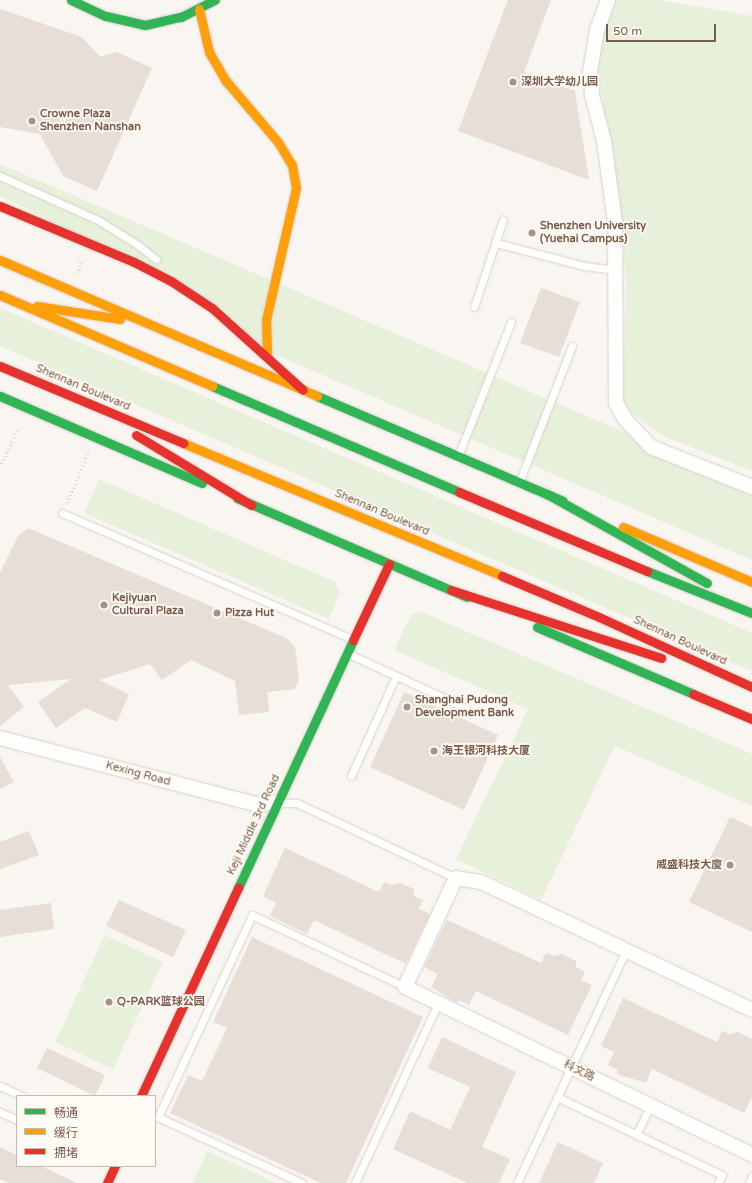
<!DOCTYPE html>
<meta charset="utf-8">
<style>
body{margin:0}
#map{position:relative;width:752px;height:1183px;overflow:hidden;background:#f9f5f0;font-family:"Varela Round","Noto Sans SC",sans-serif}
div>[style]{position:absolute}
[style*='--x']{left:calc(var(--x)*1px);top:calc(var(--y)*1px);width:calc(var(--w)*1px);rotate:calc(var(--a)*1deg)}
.green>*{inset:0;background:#e7f0db}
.building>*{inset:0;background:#e6ded7}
.path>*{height:2.5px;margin-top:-1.25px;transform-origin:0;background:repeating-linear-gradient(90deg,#dcd5d0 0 1px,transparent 0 4px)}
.roads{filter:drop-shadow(0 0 1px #d7d1cb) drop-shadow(0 0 1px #d7d1cb)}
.lane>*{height:7px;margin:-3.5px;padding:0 3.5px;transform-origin:3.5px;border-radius:3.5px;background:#fefefd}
.street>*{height:14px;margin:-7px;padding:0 7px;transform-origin:7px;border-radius:7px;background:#fefefd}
.fast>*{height:9px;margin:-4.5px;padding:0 4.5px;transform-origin:4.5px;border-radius:4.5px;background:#30b455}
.slow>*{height:9px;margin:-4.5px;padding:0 4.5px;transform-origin:4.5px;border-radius:4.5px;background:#ff9f0a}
.jam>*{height:9px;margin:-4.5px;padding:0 4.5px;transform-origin:4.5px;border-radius:4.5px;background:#e5322d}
.bridges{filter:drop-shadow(0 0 1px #d7d1cb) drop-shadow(0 0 1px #d7d1cb)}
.lane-bridge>*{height:7px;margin:-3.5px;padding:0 3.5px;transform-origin:3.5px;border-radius:3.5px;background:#fefefd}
.dots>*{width:11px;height:11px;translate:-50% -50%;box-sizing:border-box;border:2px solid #fffaf3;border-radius:50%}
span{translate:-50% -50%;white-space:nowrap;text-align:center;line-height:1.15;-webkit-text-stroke:3.5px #fffaf3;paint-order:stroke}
.poi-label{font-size:11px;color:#7a5c4d;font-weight:700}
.left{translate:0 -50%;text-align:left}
.right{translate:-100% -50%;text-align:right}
.street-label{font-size:11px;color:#7a5c4d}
.legend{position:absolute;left:16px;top:1095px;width:140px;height:72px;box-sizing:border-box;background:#fffaf3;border:1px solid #cabbb1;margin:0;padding:5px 7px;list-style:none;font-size:12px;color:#7a5c4d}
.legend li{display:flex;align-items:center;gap:8px;height:20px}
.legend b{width:20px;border:1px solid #cabbb1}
.scale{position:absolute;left:606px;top:24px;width:110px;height:18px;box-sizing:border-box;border:2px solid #7a5c4d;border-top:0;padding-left:5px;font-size:12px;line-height:14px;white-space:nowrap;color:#7a5c4d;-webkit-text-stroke:3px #fffaf3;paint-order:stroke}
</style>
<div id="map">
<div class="green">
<i style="clip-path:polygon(615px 0,659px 0,752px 16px,752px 471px,663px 436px,630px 412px,623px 399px,626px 284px,623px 233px,597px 68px,605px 20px)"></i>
<i style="clip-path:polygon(0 164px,752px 487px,752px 560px,267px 351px,185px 287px,0 196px)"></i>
<i style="clip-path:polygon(0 308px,752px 633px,752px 671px,0 346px)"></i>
<i style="clip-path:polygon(99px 479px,335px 582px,340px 593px,329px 619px,84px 513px)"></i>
<i style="clip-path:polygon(421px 612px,752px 754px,752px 806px,615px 746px,541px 900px,456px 859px,528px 709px,394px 650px,411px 615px)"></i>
<i style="clip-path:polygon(105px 935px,163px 962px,113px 1069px,55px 1042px)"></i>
<i style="clip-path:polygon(207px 1151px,276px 1183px,193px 1183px)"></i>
</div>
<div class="building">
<i style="clip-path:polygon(508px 0,551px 0,524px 72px,575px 91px,589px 180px,458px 131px)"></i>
<i style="clip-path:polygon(0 9px,82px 37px,100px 57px,117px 52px,152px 68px,97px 191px,63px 176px,40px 134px,0 127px)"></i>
<i style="clip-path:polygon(541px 288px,580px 302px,559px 357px,520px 343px)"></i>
<i style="clip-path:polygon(28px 528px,286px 638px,295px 647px,299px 680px,295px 689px,267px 692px,269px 712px,239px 715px,235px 681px,191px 660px,162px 680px,150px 664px,99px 680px,129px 694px,117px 722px,85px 708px,56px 728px,38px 702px,71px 679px,8px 685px,24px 707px,0 726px,0 573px,18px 536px)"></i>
<i style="clip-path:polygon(404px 692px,498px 735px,464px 810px,370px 767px)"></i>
<i style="clip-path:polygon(0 757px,14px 782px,0 789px)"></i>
<i style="clip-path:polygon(730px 817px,752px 827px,752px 932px,689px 902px)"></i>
<i style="clip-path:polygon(29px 831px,39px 855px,0 869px,0 842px)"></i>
<i style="clip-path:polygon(285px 848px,379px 892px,384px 882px,392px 885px,400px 883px,414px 889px,414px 896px,423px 900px,419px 909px,430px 914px,406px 964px,314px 920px,307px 934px,270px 916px,276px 903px,263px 896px)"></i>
<i style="clip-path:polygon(119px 900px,186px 930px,173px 957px,106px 926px)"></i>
<i style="clip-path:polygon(51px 903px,54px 929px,0 937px,0 910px)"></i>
<i style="clip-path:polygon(447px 920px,541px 963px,546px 953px,554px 956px,562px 954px,576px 961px,576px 967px,585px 972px,581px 980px,592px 985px,568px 1035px,476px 991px,469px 1005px,459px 1000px,457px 1003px,431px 987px,438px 974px,424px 967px)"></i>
<i style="clip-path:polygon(252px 937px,423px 1017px,346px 1183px,321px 1183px,170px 1113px,188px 1075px,202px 1081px,227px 1028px,213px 1022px)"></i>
<i style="clip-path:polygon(623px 998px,717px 1042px,722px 1031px,730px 1034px,738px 1032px,752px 1039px,752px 1097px,744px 1113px,652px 1069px,646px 1083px,617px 1074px,617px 1069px,608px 1065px,614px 1052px,601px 1046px)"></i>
<i style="clip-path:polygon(442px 1037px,516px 1072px,482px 1147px,510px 1159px,499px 1183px,467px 1183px,393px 1149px,410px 1111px,450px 1130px,470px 1087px,428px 1068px)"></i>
<i style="clip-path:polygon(47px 1048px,105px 1075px,95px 1096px,37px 1068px)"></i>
<i style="clip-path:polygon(558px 1142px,603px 1163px,594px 1183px,539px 1183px)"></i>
<i style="clip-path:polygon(0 1147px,17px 1155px,17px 1166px,41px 1166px,77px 1183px,9px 1183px,0 1179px)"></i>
</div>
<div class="path">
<i style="--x:77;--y:274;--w:12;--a:-66"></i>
<i style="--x:82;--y:263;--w:5;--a:-158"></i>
<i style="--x:0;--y:463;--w:2;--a:27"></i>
<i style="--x:2;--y:464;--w:40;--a:-66.6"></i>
<i style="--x:67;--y:503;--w:56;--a:-67.1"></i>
</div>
<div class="roads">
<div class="lane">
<i style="--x:496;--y:243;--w:91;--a:14.6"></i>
<i style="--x:584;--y:266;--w:33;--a:7"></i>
<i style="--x:474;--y:307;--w:92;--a:-71.6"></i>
<i style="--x:458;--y:456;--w:144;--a:-68.4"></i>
<i style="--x:520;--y:480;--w:144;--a:-68.8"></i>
<i style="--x:62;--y:513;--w:316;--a:23.5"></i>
<i style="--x:349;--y:654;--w:129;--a:24.8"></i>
<i style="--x:351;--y:776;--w:110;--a:-65.8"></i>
<i style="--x:280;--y:803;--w:17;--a:0"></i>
<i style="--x:297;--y:803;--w:176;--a:25.3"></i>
<i style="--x:0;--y:1086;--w:24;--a:24"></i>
<i style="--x:557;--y:1097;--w:183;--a:25.3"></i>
<i style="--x:722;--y:1175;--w:9;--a:117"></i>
<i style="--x:0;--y:1112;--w:19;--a:25"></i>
<i style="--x:636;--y:1135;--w:32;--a:-64"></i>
<i style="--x:302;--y:1183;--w:158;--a:-155.4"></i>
<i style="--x:158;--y:1117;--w:223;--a:-65"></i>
<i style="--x:252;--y:915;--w:169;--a:25.2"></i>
<i style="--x:355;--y:1183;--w:198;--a:-65.2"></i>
<i style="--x:517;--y:1183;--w:257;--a:-64.9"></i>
<i style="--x:749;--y:1183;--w:8;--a:-67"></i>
</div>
<div class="street">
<i style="--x:608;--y:0;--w:32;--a:110"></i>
<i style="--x:597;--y:30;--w:43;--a:99.5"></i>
<i style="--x:590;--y:72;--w:23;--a:85"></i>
<i style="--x:592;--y:95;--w:48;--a:75.4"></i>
<i style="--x:604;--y:141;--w:82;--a:82.3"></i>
<i style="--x:615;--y:222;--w:181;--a:89.7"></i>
<i style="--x:616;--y:403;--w:18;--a:61"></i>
<i style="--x:625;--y:419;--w:38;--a:47"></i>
<i style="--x:651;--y:447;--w:109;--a:21.6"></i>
<i style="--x:0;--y:738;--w:263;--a:14.5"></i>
<i style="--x:255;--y:804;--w:22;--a:-3"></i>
<i style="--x:752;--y:1010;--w:300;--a:-154.7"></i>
<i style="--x:481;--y:882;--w:25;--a:-171"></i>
<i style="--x:456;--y:878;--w:120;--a:115.1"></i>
<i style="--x:405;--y:987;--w:386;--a:25.8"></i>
</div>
<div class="fast">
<i style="--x:71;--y:0;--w:38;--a:25"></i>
<i style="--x:106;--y:16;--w:40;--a:13"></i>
<i style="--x:145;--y:25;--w:37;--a:-13"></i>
<i style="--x:181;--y:17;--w:38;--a:-27"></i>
<i style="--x:212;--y:386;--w:269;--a:23.2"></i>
<i style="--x:0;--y:396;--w:220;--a:23.3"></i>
<i style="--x:317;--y:396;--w:267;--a:23.1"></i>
<i style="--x:547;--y:494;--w:183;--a:29.1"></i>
<i style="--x:237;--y:498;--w:250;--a:23.3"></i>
<i style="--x:647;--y:571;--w:113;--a:21.8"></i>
<i style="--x:537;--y:627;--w:170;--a:23.2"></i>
<i style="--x:238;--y:888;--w:273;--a:-65.1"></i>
</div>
<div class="slow">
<i style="--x:199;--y:9;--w:44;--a:76.9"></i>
<i style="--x:209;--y:52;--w:34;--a:60"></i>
<i style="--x:226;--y:81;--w:80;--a:49.6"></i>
<i style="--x:278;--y:142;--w:27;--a:59"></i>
<i style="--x:292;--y:165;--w:23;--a:80"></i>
<i style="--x:296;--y:188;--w:135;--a:102.8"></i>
<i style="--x:266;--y:320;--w:37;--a:88"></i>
<i style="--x:0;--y:260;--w:345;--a:23.2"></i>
<i style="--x:0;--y:295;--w:231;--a:23.2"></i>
<i style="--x:37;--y:306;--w:84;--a:8.9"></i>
<i style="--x:183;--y:443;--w:346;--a:22.6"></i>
<i style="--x:623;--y:527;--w:140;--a:23.1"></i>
</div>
<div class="jam">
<i style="--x:0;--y:206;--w:145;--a:22.7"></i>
<i style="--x:134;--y:262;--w:42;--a:27.2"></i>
<i style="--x:171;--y:281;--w:49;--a:33.4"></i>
<i style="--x:212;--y:308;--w:122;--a:42"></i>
<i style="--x:0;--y:366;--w:199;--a:22.8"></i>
<i style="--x:136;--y:435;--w:135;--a:31.3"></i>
<i style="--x:459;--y:492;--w:204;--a:22.8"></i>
<i style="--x:502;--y:576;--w:105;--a:22.9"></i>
<i style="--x:599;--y:617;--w:168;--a:24.6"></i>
<i style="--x:451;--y:590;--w:221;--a:17.9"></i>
<i style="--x:353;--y:640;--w:84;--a:-64.7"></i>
<i style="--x:693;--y:694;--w:64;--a:23"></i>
<i style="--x:141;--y:1096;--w:230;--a:-65"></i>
<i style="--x:107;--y:1183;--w:19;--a:-65"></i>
</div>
</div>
<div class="bridges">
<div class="lane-bridge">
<i style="--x:0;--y:176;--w:107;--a:24.2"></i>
<i style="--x:98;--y:220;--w:47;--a:32"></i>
<i style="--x:138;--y:245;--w:23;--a:38"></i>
</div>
</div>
<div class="dots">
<i style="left:513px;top:82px;background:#a69286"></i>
<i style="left:32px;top:121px;background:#a69286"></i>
<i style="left:532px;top:233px;background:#a69286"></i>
<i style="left:104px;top:605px;background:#a69286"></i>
<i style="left:217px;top:613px;background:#a69286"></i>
<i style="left:407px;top:707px;background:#a69286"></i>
<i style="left:434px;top:751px;background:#a69286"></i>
<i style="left:730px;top:865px;background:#a69286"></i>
<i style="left:109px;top:1002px;background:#a69286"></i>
</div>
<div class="poi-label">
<span class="left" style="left:521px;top:82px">深圳大学幼儿园</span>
<span class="left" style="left:40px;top:121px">Crowne Plaza<br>Shenzhen Nanshan</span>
<span class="left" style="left:540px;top:233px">Shenzhen University<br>(Yuehai Campus)</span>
<span class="left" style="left:112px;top:605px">Kejiyuan<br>Cultural Plaza</span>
<span class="left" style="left:225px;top:613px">Pizza Hut</span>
<span class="left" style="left:415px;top:707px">Shanghai Pudong<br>Development Bank</span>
<span class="left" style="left:442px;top:751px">海王银河科技大厦</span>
<span class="right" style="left:722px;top:865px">威盛科技大廈</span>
<span class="left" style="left:117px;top:1002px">Q-PARK篮球公园</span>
</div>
<div class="street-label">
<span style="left:83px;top:388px;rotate:23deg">Shennan Boulevard</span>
<span style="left:382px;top:513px;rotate:23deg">Shennan Boulevard</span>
<span style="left:680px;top:641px;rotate:25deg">Shennan Boulevard</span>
<span style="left:138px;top:774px;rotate:15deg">Kexing Road</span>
<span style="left:254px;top:825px;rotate:-65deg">Keji Middle 3rd Road</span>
<span style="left:579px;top:1071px;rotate:26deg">科文路</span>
</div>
<ul class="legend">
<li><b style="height:5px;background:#30b455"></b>畅通</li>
<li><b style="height:5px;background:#ff9f0a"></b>缓行</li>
<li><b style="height:5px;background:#e5322d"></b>拥堵</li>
</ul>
<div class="scale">50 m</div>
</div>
